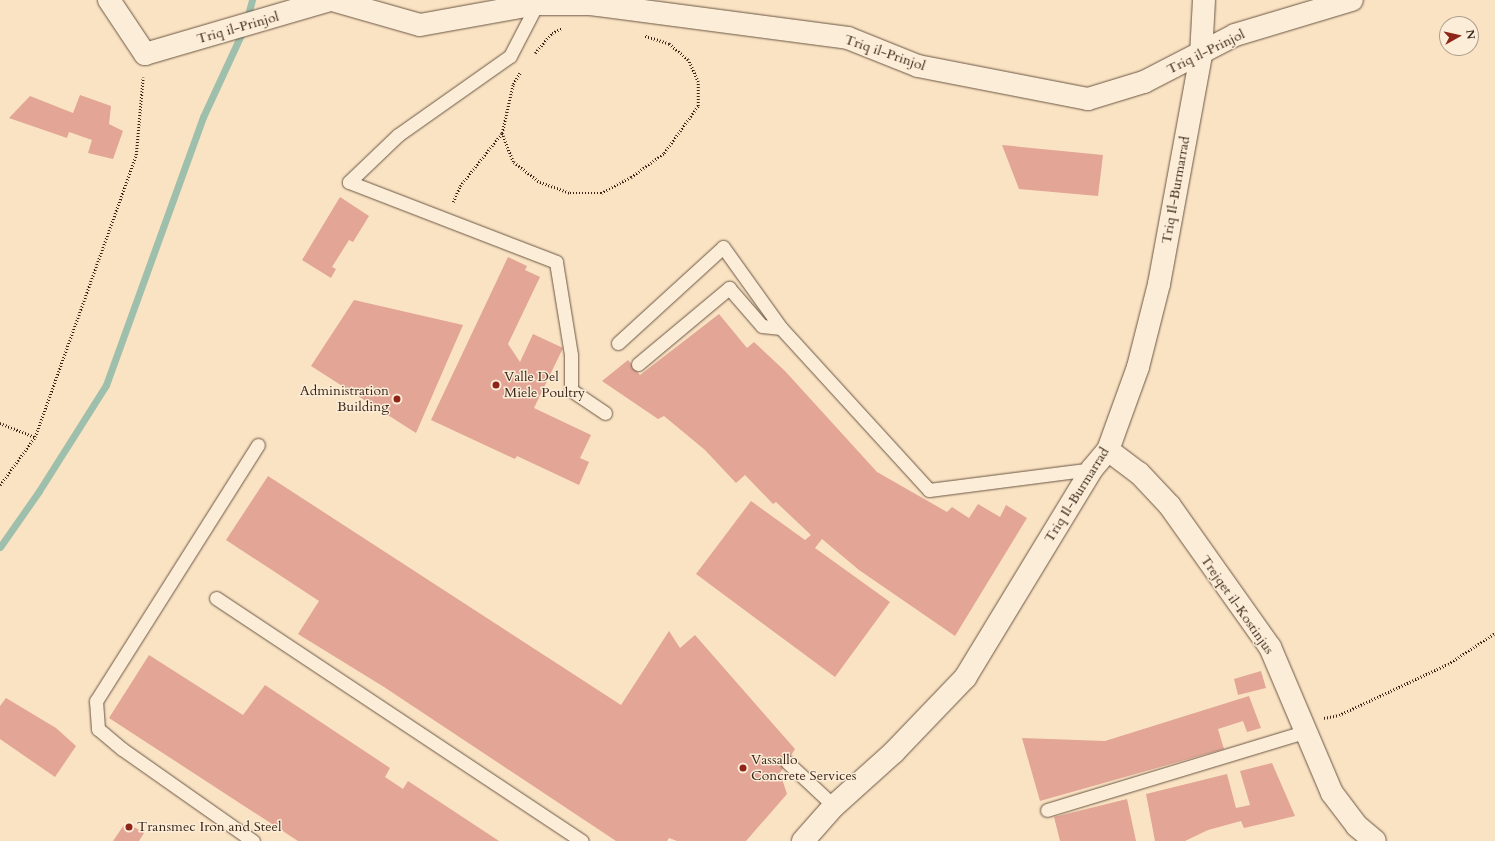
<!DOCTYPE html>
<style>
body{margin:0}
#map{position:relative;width:1495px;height:841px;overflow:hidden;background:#fae3c3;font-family:Cardo,serif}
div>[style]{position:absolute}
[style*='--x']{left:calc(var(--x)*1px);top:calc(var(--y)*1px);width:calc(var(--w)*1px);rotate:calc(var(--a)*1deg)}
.stream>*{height:7px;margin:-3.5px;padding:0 3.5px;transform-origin:3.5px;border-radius:3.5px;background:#9fbfad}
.building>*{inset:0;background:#e2a596}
.path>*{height:2.5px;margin-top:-1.25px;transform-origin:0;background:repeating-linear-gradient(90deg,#3b2719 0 1px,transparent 0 3px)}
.roads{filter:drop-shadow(0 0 1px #6b5644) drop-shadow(0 0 1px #6b5644)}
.lane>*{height:13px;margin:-6.5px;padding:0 6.5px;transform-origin:6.5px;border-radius:6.5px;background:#fcedd8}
.street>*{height:22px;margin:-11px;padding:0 11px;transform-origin:11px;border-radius:11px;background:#fcedd8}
.secondary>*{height:22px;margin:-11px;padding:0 11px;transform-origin:11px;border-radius:11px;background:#fcedd8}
.dots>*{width:11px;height:11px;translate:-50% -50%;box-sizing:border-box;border:2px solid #fcedd8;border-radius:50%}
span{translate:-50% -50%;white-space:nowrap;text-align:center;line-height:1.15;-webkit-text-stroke:3px #fcedd8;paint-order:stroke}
.street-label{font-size:14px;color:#3b2719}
.poi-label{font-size:14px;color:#3b2719}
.left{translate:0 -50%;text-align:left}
.right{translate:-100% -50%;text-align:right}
.north{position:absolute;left:1439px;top:16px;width:40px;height:40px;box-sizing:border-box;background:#fcedd8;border:1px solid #af9e8c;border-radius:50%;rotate:82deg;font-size:11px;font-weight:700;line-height:16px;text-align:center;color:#3b2719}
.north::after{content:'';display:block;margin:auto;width:14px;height:18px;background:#8f2418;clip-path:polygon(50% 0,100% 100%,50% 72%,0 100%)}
</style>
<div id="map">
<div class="stream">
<i style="--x:0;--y:547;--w:68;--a:-55.1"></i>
<i style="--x:39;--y:491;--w:125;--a:-57.7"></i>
<i style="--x:106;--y:385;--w:285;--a:-70.1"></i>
<i style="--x:203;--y:117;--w:100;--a:-65.2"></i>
<i style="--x:245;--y:26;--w:27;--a:-75"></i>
</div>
<div class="building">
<i style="clip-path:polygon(80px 95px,111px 106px,109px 124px,123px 131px,113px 159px,88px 153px,92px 140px,69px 132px,67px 138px,9px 118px,30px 96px,73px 113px)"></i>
<i style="clip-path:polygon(1002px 145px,1103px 155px,1098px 196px,1019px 189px)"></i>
<i style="clip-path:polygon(340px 197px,369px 216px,353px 242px,349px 240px,332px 267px,336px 269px,331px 278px,302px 260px)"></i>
<i style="clip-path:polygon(508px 257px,527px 266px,525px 270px,540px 277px,508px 344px,520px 362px,533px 334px,563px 348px,534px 408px,591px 435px,580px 458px,589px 462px,579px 485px,517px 456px,515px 459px,431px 420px)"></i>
<i style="clip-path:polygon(354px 300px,463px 325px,416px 433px,311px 366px)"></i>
<i style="clip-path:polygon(719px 314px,747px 348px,754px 342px,785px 371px,877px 472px,947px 512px,952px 507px,969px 518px,978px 504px,1000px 517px,1006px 505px,1027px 518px,955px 636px,859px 570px,822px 539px,815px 548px,890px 602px,835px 677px,696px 574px,751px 501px,805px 540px,811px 535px,776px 502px,773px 504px,745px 475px,736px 483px,705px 450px,664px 416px,658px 419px,602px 381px,628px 360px,640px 375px)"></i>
<i style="clip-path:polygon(268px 476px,621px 705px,669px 631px,680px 648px,695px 635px,795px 749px,780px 773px,787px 794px,746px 841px,677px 841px,669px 838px,667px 841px,616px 841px,384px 687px,298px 634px,319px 601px,226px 540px)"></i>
<i style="clip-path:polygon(149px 655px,243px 715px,265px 685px,390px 768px,385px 777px,403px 789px,408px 781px,499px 841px,298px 841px,109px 718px)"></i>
<i style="clip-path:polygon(1261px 671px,1266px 688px,1238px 695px,1234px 679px)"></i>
<i style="clip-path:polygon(1249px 696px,1261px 728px,1247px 732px,1243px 721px,1218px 729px,1224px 749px,1040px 801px,1022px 738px,1105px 741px)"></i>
<i style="clip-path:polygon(6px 698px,56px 728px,76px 746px,55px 777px,0 739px,0 706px)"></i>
<i style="clip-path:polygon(1272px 763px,1295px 816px,1244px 828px,1241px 821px,1208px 830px,1185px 841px,1155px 841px,1146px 794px,1227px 774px,1236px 808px,1250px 805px,1240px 771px)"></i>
<i style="clip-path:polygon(1127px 799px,1136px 841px,1060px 841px,1054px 817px)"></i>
<i style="clip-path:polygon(126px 822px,144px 833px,139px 841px,113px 841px)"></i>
</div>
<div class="path">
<i style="--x:535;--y:53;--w:26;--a:-50"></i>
<i style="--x:552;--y:33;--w:11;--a:-27"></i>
<i style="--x:502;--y:133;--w:31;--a:68"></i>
<i style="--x:514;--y:162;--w:33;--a:38"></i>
<i style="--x:540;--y:182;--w:32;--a:20"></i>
<i style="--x:570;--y:193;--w:31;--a:0"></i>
<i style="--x:601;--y:193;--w:34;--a:-28"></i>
<i style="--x:631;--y:177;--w:41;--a:-36"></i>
<i style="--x:664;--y:153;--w:58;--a:-54.1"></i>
<i style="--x:698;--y:106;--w:24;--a:-90"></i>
<i style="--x:698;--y:82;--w:24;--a:-114"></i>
<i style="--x:688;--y:60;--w:25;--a:-140"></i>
<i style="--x:669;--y:44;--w:26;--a:-162"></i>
<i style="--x:453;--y:202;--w:17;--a:-66"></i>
<i style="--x:460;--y:186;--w:68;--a:-51.6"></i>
<i style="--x:502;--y:133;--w:50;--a:-77.3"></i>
<i style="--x:513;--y:84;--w:13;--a:-58"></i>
<i style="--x:0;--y:423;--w:38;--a:22"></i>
<i style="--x:0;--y:485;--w:59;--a:-53.9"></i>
<i style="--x:35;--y:437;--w:300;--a:-70.3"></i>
<i style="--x:136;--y:155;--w:78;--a:-84.9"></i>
<i style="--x:1324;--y:718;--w:15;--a:-11"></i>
<i style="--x:1339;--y:715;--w:120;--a:-25.1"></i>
<i style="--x:1448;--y:664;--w:56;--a:-33.4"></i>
</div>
<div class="roads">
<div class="lane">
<i style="--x:537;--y:4;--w:59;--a:117.4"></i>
<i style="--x:510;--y:56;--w:137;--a:144.8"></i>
<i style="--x:398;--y:135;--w:68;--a:136.2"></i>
<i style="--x:349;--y:182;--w:222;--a:21.1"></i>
<i style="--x:556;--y:262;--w:94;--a:80.8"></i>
<i style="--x:571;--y:355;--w:35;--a:90"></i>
<i style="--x:571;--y:390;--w:41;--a:34.1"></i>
<i style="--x:618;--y:343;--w:142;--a:-42.4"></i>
<i style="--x:723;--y:247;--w:100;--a:54.4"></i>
<i style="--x:781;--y:328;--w:219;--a:47.6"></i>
<i style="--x:929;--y:490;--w:164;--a:-7.3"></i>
<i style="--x:638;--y:364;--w:119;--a:-39.9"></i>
<i style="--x:729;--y:288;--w:50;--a:49"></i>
<i style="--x:762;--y:326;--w:19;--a:6"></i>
<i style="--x:216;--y:598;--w:439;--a:33.6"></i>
<i style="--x:787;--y:762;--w:64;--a:43.1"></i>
<i style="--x:1047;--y:810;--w:269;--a:-16.9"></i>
<i style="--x:253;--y:841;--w:160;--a:-144.9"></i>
<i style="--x:122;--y:749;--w:31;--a:-140"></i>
<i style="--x:98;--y:729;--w:28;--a:-94"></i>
<i style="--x:96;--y:701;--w:303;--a:-57.7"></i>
</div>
<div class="street">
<i style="--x:109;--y:0;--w:65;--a:56.3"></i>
<i style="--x:145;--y:54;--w:193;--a:-16.3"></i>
<i style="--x:332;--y:0;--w:91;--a:15.9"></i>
<i style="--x:420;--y:25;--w:119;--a:-10.2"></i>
<i style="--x:537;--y:4;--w:53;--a:0"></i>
<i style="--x:590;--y:4;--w:260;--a:7.5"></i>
<i style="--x:848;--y:38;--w:75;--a:21.8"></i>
<i style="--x:918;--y:66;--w:173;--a:11"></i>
<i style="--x:1088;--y:99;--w:59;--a:-16.9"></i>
<i style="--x:1144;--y:82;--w:102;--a:-27.3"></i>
<i style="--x:1235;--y:35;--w:122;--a:-16.7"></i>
</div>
<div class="secondary">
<i style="--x:1108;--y:450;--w:39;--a:37"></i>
<i style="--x:1139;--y:473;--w:45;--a:46.8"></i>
<i style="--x:1170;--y:506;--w:173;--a:54.7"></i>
<i style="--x:1270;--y:647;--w:159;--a:67"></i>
<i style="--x:1332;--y:793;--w:41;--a:52.9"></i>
<i style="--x:1357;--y:826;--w:23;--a:40"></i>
<i style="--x:803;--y:841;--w:47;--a:-48.5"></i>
<i style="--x:834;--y:806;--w:81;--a:-42"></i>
<i style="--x:894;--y:752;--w:103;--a:-46.2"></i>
<i style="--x:965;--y:678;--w:245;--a:-58.7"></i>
<i style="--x:1092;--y:469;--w:25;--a:-50"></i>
<i style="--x:1108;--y:450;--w:88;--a:-70.1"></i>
<i style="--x:1138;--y:367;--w:86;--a:-75.8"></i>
<i style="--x:1159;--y:284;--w:233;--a:-79.6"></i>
<i style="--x:1201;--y:55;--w:55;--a:-86.9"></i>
</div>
</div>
<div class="dots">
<i style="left:496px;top:385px;background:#8f2418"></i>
<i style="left:397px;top:399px;background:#8f2418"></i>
<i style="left:743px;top:768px;background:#8f2418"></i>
<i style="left:129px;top:827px;background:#8f2418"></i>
</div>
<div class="street-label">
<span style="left:238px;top:28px;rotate:-16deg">Triq il-Prinjol</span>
<span style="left:1206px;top:52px;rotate:-26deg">Triq il-Prinjol</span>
<span style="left:885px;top:53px;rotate:19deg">Triq il-Prinjol</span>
<span style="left:1176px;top:190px;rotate:-80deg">Triq Il-Burmarrad</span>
<span style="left:1077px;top:495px;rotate:-58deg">Triq Il-Burmarrad</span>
<span style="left:1237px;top:605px;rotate:55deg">Trejqet il-Kostinjus</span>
</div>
<div class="poi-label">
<span class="left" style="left:504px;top:385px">Valle Del<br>Miele Poultry</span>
<span class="right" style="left:389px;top:399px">Administration<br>Building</span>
<span class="left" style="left:751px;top:768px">Vassallo<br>Concrete Services</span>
<span class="left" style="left:137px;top:827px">Transmec Iron and Steel</span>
</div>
<div class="north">N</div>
</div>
